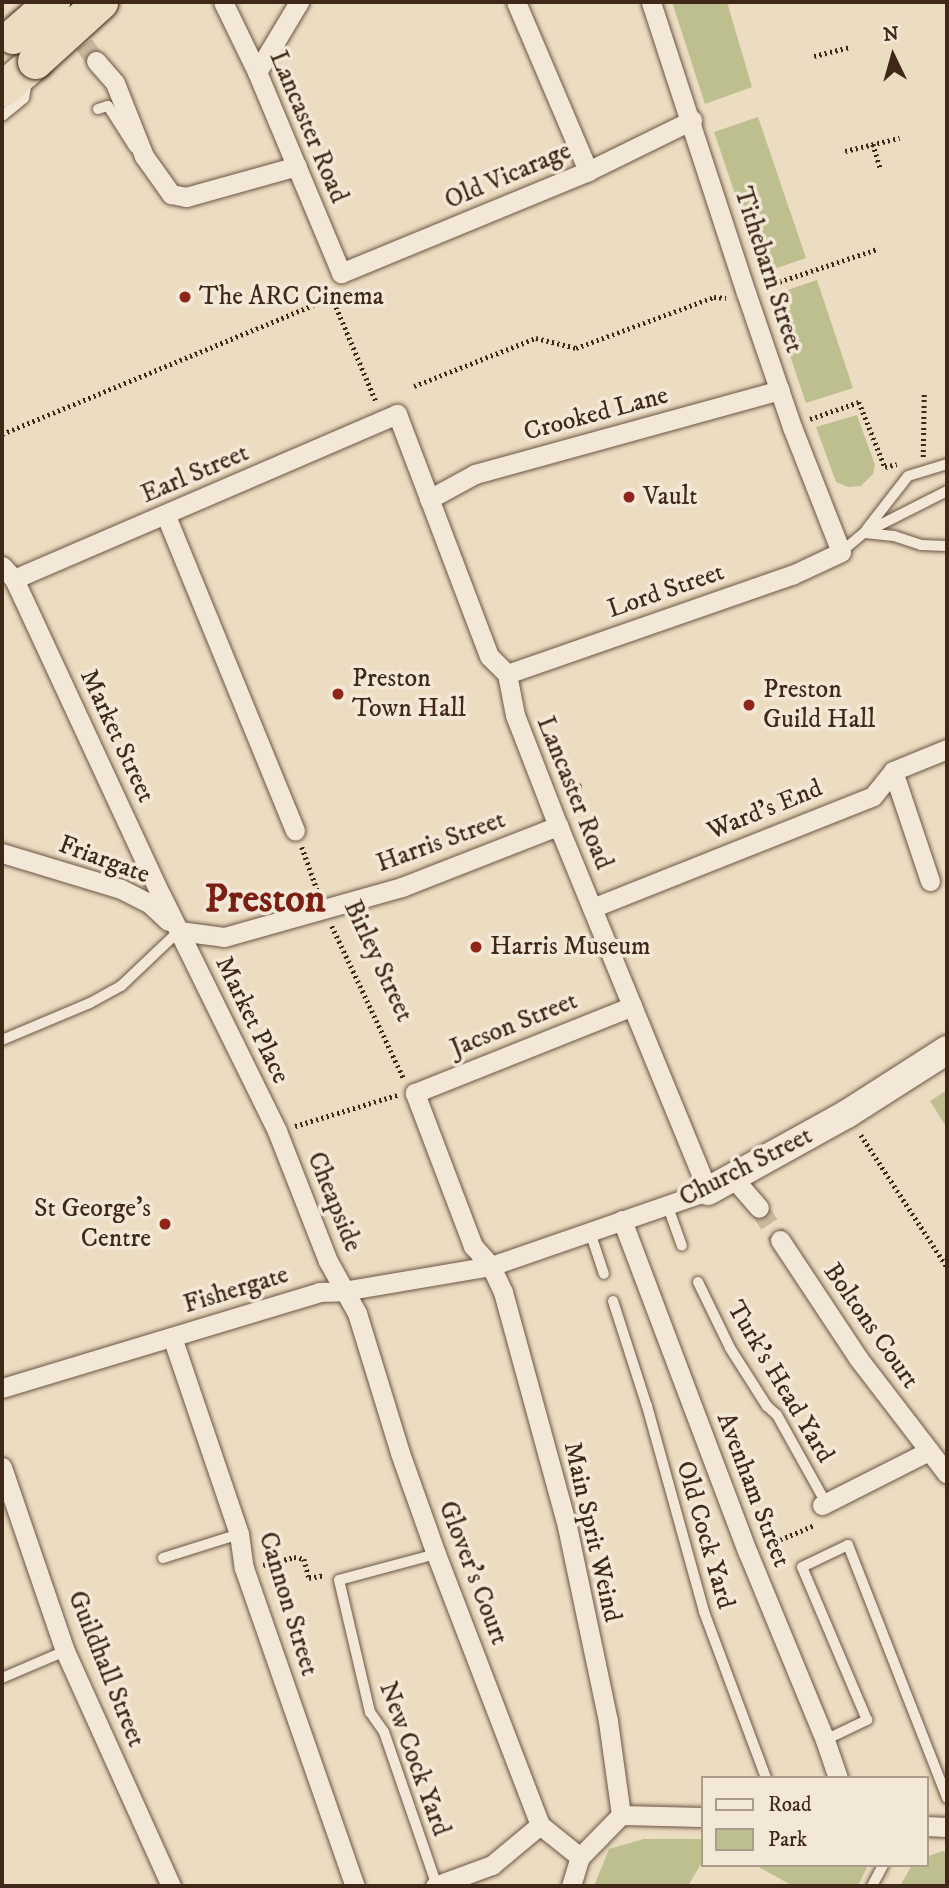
<!DOCTYPE html>
<style>
body{margin:0}
#map{position:relative;width:949px;height:1888px;overflow:hidden;background:#ecdcc1;font-family:"IM FELL DW Pica",serif}
div>[style]{position:absolute}
[style*='--x']{left:calc(var(--x)*1px);top:calc(var(--y)*1px);width:calc(var(--w)*1px);rotate:calc(var(--a)*1deg)}
.green>*{inset:0;background:#bdbf8f}
.street-tunnel>*{height:19px;margin-top:-9.5px;transform-origin:0;background:repeating-linear-gradient(90deg,#cab89f 0 19px,transparent 0 29px)}
.path>*{height:4.5px;margin-top:-2.25px;transform-origin:0;background:repeating-linear-gradient(90deg,#402819 0 2px,transparent 0 5.5px)}
.roads{filter:drop-shadow(0 0 2px #6b5543) drop-shadow(0 0 2px #6b5543)}
.lane>*{height:10px;margin:-5px;padding:0 5px;transform-origin:5px;border-radius:5px;background:#f3e8d7}
.street>*{height:19px;margin:-9.5px;padding:0 9.5px;transform-origin:9.5px;border-radius:9.5px;background:#f3e8d7}
.secondary>*{height:28px;margin:-14px;padding:0 14px;transform-origin:14px;border-radius:14px;background:#f3e8d7}
.highway>*{height:35px;margin:-17.5px;padding:0 17.5px;transform-origin:17.5px;border-radius:17.5px;background:#ecdcc1}
.bridges{filter:drop-shadow(0 0 2px #402819) drop-shadow(0 0 2px #402819)}
.highway-bridge>*{height:35px;margin:-17.5px;padding:0 17.5px;transform-origin:17.5px;border-radius:17.5px;background:#ecdcc1}
.dots>*{width:19px;height:19px;translate:-50% -50%;box-sizing:border-box;border:4px solid #f3e8d7;border-radius:50%}
span{translate:-50% -50%;white-space:nowrap;text-align:center;line-height:1.15;-webkit-text-stroke:7px #f3e8d7;paint-order:stroke}
.street-label{font-size:26px;color:#402819}
.poi-label{font-size:26px;color:#402819}
.left{translate:0 -50%;text-align:left}
.right{translate:-100% -50%;text-align:right}
.town-label{font-size:40px;color:#7a1f14;font-weight:700}
.frame{position:absolute;inset:0;border:4px solid #402819;pointer-events:none}
.legend{position:absolute;left:701px;top:1776px;width:228px;height:91px;box-sizing:border-box;background:#f3e8d7;border:2px solid #ab9b8b;margin:0;padding:9px 12px;list-style:none;font-size:21px;color:#402819}
.legend li{display:flex;align-items:center;gap:14px;height:35px}
.legend b{width:35px;border:2px solid #ab9b8b}
.north{position:absolute;left:858px;top:21px;width:70px;height:70px;-webkit-text-stroke:5px #f3e8d7;paint-order:stroke;rotate:355deg;font-size:19px;font-weight:700;line-height:28px;text-align:center;color:#402819}
.north::after{content:'';display:block;margin:auto;width:24px;height:32px;background:#402819;clip-path:polygon(50% 0,100% 100%,50% 72%,0 100%)}
</style>
<div id="map">
<div class="green">
<i style="clip-path:polygon(672px 2px,727px 2px,752px 87px,705px 104px)"></i>
<i style="clip-path:polygon(758px 117px,806px 258px,762px 273px,714px 132px)"></i>
<i style="clip-path:polygon(817px 280px,853px 388px,806px 403px,770px 296px)"></i>
<i style="clip-path:polygon(857px 415px,875px 465px,873px 474px,861px 486px,848px 487px,836px 482px,816px 427px)"></i>
<i style="clip-path:polygon(947px 1090px,947px 1128px,930px 1101px)"></i>
<i style="clip-path:polygon(644px 1839px,702px 1839px,702px 1862px,688px 1886px,594px 1886px,609px 1849px)"></i>
<i style="clip-path:polygon(943px 1851px,947px 1853px,947px 1886px,900px 1886px,912px 1865px,926px 1865px,926px 1857px)"></i>
<i style="clip-path:polygon(755px 1865px,868px 1865px,858px 1886px,793px 1886px)"></i>
</div>
<div class="street-tunnel">
<i style="--x:68;--y:20;--w:50;--a:55.7"></i>
<i style="--x:759;--y:1208;--w:38;--a:57"></i>
</div>
<div class="path">
<i style="--x:814;--y:56;--w:38;--a:-14"></i>
<i style="--x:873;--y:144;--w:27;--a:73"></i>
<i style="--x:845;--y:151;--w:56;--a:-13.5"></i>
<i style="--x:764;--y:287;--w:119;--a:-18.6"></i>
<i style="--x:335;--y:290;--w:8;--a:113"></i>
<i style="--x:332;--y:297;--w:113;--a:67.1"></i>
<i style="--x:414;--y:386;--w:131;--a:-21.5"></i>
<i style="--x:536;--y:338;--w:41;--a:14"></i>
<i style="--x:576;--y:348;--w:147;--a:-20.3"></i>
<i style="--x:714;--y:297;--w:12;--a:5"></i>
<i style="--x:810;--y:419;--w:52;--a:-19.1"></i>
<i style="--x:859;--y:402;--w:70;--a:68.2"></i>
<i style="--x:885;--y:467;--w:12;--a:-14"></i>
<i style="--x:2;--y:434;--w:357;--a:-22.5"></i>
<i style="--x:923;--y:457;--w:65;--a:-89.1"></i>
<i style="--x:564;--y:791;--w:20;--a:-18"></i>
<i style="--x:302;--y:847;--w:48;--a:70.4"></i>
<i style="--x:332;--y:926;--w:169;--a:64.8"></i>
<i style="--x:295;--y:1126;--w:107;--a:-16.9"></i>
<i style="--x:861;--y:1135;--w:158;--a:56.9"></i>
<i style="--x:765;--y:1546;--w:54;--a:-22.8"></i>
<i style="--x:263;--y:1565;--w:32;--a:-14"></i>
<i style="--x:294;--y:1557;--w:10;--a:11"></i>
<i style="--x:304;--y:1559;--w:20;--a:75"></i>
<i style="--x:309;--y:1578;--w:16;--a:-11"></i>
</div>
<div class="roads">
<div class="lane">
<i style="--x:98;--y:109;--w:10;--a:-17"></i>
<i style="--x:108;--y:106;--w:49;--a:57.6"></i>
<i style="--x:2;--y:116;--w:28;--a:-39"></i>
<i style="--x:24;--y:98;--w:17;--a:-80"></i>
<i style="--x:866;--y:530;--w:68;--a:-52.1"></i>
<i style="--x:908;--y:476;--w:41;--a:-17.1"></i>
<i style="--x:865;--y:533;--w:29;--a:6"></i>
<i style="--x:894;--y:536;--w:28;--a:18"></i>
<i style="--x:921;--y:545;--w:26;--a:2"></i>
<i style="--x:841;--y:552;--w:30;--a:-40"></i>
<i style="--x:864;--y:533;--w:93;--a:-26.8"></i>
<i style="--x:2;--y:1040;--w:95;--a:-22.8"></i>
<i style="--x:90;--y:1003;--w:35;--a:-29"></i>
<i style="--x:121;--y:986;--w:80;--a:-43.5"></i>
<i style="--x:668;--y:1207;--w:41;--a:70.3"></i>
<i style="--x:590;--y:1232;--w:44;--a:71.6"></i>
<i style="--x:698;--y:1282;--w:73;--a:64.1"></i>
<i style="--x:730;--y:1348;--w:69;--a:57.5"></i>
<i style="--x:767;--y:1406;--w:13;--a:42"></i>
<i style="--x:777;--y:1415;--w:101;--a:60.9"></i>
<i style="--x:613;--y:1301;--w:110;--a:72.1"></i>
<i style="--x:647;--y:1406;--w:214;--a:74.5"></i>
<i style="--x:704;--y:1612;--w:177;--a:69.5"></i>
<i style="--x:436;--y:1554;--w:100;--a:165"></i>
<i style="--x:339;--y:1580;--w:136;--a:76.8"></i>
<i style="--x:370;--y:1712;--w:24;--a:55"></i>
<i style="--x:384;--y:1732;--w:163;--a:71"></i>
<i style="--x:163;--y:1558;--w:80;--a:-17.5"></i>
<i style="--x:2;--y:1678;--w:69;--a:-23.2"></i>
<i style="--x:825;--y:1740;--w:47;--a:-25.5"></i>
<i style="--x:867;--y:1720;--w:166;--a:-113"></i>
<i style="--x:802;--y:1567;--w:51;--a:-25.6"></i>
<i style="--x:848;--y:1545;--w:272;--a:68.6"></i>
<i style="--x:872;--y:1886;--w:24;--a:-62"></i>
</div>
<div class="street">
<i style="--x:223;--y:2;--w:78;--a:64.1"></i>
<i style="--x:257;--y:72;--w:218;--a:67.3"></i>
<i style="--x:341;--y:273;--w:267;--a:-22.4"></i>
<i style="--x:588;--y:171;--w:116;--a:-26.1"></i>
<i style="--x:516;--y:2;--w:184;--a:66.9"></i>
<i style="--x:96;--y:61;--w:29;--a:49"></i>
<i style="--x:115;--y:83;--w:79;--a:68.3"></i>
<i style="--x:144;--y:156;--w:47;--a:54.6"></i>
<i style="--x:171;--y:194;--w:15;--a:11"></i>
<i style="--x:186;--y:197;--w:115;--a:-15.6"></i>
<i style="--x:257;--y:72;--w:82;--a:-59"></i>
<i style="--x:429;--y:499;--w:52;--a:-28.5"></i>
<i style="--x:475;--y:474;--w:316;--a:-15.4"></i>
<i style="--x:166;--y:516;--w:340;--a:67.7"></i>
<i style="--x:2;--y:566;--w:18;--a:47"></i>
<i style="--x:14;--y:579;--w:349;--a:65.1"></i>
<i style="--x:161;--y:895;--w:263;--a:63.8"></i>
<i style="--x:277;--y:1131;--w:140;--a:68.6"></i>
<i style="--x:328;--y:1261;--w:60;--a:60.9"></i>
<i style="--x:357;--y:1313;--w:146;--a:72.9"></i>
<i style="--x:400;--y:1453;--w:107;--a:70.4"></i>
<i style="--x:436;--y:1554;--w:290;--a:69"></i>
<i style="--x:540;--y:1825;--w:51;--a:38.7"></i>
<i style="--x:507;--y:674;--w:302;--a:-19.2"></i>
<i style="--x:792;--y:575;--w:54;--a:-25.1"></i>
<i style="--x:841;--y:552;--w:134;--a:-111.4"></i>
<i style="--x:792;--y:427;--w:142;--a:-108.9"></i>
<i style="--x:746;--y:293;--w:306;--a:-108.1"></i>
<i style="--x:893;--y:771;--w:116;--a:71.4"></i>
<i style="--x:2;--y:853;--w:124;--a:16.8"></i>
<i style="--x:121;--y:889;--w:31;--a:27"></i>
<i style="--x:149;--y:903;--w:26;--a:43"></i>
<i style="--x:592;--y:908;--w:302;--a:-21.7"></i>
<i style="--x:873;--y:796;--w:32;--a:-51"></i>
<i style="--x:893;--y:771;--w:58;--a:-22.2"></i>
<i style="--x:179;--y:931;--w:45;--a:7.6"></i>
<i style="--x:224;--y:937;--w:185;--a:-15.7"></i>
<i style="--x:402;--y:887;--w:168;--a:-21.4"></i>
<i style="--x:734;--y:1179;--w:38;--a:49"></i>
<i style="--x:622;--y:1220;--w:356;--a:69.3"></i>
<i style="--x:748;--y:1553;--w:202;--a:67.6"></i>
<i style="--x:825;--y:1740;--w:40;--a:71.1"></i>
<i style="--x:780;--y:1240;--w:141;--a:56.5"></i>
<i style="--x:858;--y:1358;--w:146;--a:52.5"></i>
<i style="--x:172;--y:1337;--w:208;--a:71.2"></i>
<i style="--x:239;--y:1534;--w:34;--a:82"></i>
<i style="--x:244;--y:1568;--w:337;--a:70.8"></i>
<i style="--x:2;--y:1388;--w:331;--a:-16.8"></i>
<i style="--x:319;--y:1292;--w:24;--a:-2"></i>
<i style="--x:343;--y:1291;--w:150;--a:-9.6"></i>
<i style="--x:491;--y:1266;--w:230;--a:-19.1"></i>
<i style="--x:708;--y:1191;--w:395;--a:-112.3"></i>
<i style="--x:558;--y:826;--w:119;--a:-111.2"></i>
<i style="--x:515;--y:715;--w:42;--a:-101"></i>
<i style="--x:507;--y:674;--w:25;--a:-135"></i>
<i style="--x:489;--y:656;--w:259;--a:-110.8"></i>
<i style="--x:397;--y:414;--w:417;--a:156.7"></i>
<i style="--x:2;--y:1467;--w:194;--a:71.1"></i>
<i style="--x:65;--y:1651;--w:258;--a:65.7"></i>
<i style="--x:822;--y:1505;--w:120;--a:-26.8"></i>
<i style="--x:621;--y:1815;--w:95;--a:-97.9"></i>
<i style="--x:608;--y:1721;--w:199;--a:-101.9"></i>
<i style="--x:567;--y:1526;--w:243;--a:-105.3"></i>
<i style="--x:503;--y:1292;--w:29;--a:-115"></i>
<i style="--x:491;--y:1266;--w:27;--a:-132"></i>
<i style="--x:473;--y:1246;--w:164;--a:-110.8"></i>
<i style="--x:415;--y:1093;--w:234;--a:-21.8"></i>
<i style="--x:926;--y:1826;--w:21;--a:3"></i>
<i style="--x:435;--y:1886;--w:61;--a:-20.2"></i>
<i style="--x:492;--y:1865;--w:62;--a:-39.8"></i>
<i style="--x:571;--y:1886;--w:30;--a:-73"></i>
<i style="--x:580;--y:1857;--w:59;--a:-45.7"></i>
<i style="--x:621;--y:1815;--w:81;--a:1.4"></i>
</div>
<div class="secondary">
<i style="--x:708;--y:1191;--w:159;--a:-29"></i>
<i style="--x:847;--y:1114;--w:119;--a:-32.6"></i>
</div>
<div class="highway">
<i style="--x:2;--y:89;--w:43;--a:-40.3"></i>
</div>
</div>
<div class="bridges">
<div class="highway-bridge">
<i style="--x:13;--y:36;--w:52;--a:-41.1"></i>
<i style="--x:35;--y:61;--w:88;--a:-42.2"></i>
</div>
</div>
<div class="dots">
<i style="left:185px;top:297px;background:#8f2418"></i>
<i style="left:629px;top:497px;background:#8f2418"></i>
<i style="left:338px;top:694px;background:#8f2418"></i>
<i style="left:749px;top:705px;background:#8f2418"></i>
<i style="left:476px;top:947px;background:#8f2418"></i>
<i style="left:165px;top:1224px;background:#8f2418"></i>
</div>
<div class="street-label">
<span style="left:308px;top:127px;rotate:67deg">Lancaster Road</span>
<span style="left:508px;top:176px;rotate:-23deg">Old Vicarage</span>
<span style="left:768px;top:270px;rotate:72deg">Tithebarn Street</span>
<span style="left:596px;top:414px;rotate:-15deg">Crooked Lane</span>
<span style="left:195px;top:474px;rotate:-23deg">Earl Street</span>
<span style="left:666px;top:591px;rotate:-19deg">Lord Street</span>
<span style="left:117px;top:736px;rotate:65deg">Market Street</span>
<span style="left:574px;top:793px;rotate:68deg">Lancaster Road</span>
<span style="left:765px;top:810px;rotate:-22deg">Ward's End</span>
<span style="left:441px;top:842px;rotate:-20deg">Harris Street</span>
<span style="left:104px;top:860px;rotate:20deg">Friargate</span>
<span style="left:378px;top:961px;rotate:65deg">Birley Street</span>
<span style="left:252px;top:1020px;rotate:64deg">Market Place</span>
<span style="left:514px;top:1025px;rotate:-22deg">Jacson Street</span>
<span style="left:746px;top:1167px;rotate:-27deg">Church Street</span>
<span style="left:334px;top:1202px;rotate:68deg">Cheapside</span>
<span style="left:236px;top:1290px;rotate:-17deg">Fishergate</span>
<span style="left:871px;top:1326px;rotate:55deg">Boltons Court</span>
<span style="left:780px;top:1382px;rotate:59deg">Turk's Head Yard</span>
<span style="left:753px;top:1490px;rotate:69deg">Avenham Street</span>
<span style="left:592px;top:1532px;rotate:77deg">Main Sprit Weind</span>
<span style="left:705px;top:1535px;rotate:74deg">Old Cock Yard</span>
<span style="left:473px;top:1573px;rotate:69deg">Glover's Court</span>
<span style="left:288px;top:1604px;rotate:73deg">Cannon Street</span>
<span style="left:106px;top:1669px;rotate:68deg">Guildhall Street</span>
<span style="left:414px;top:1759px;rotate:70deg">New Cock Yard</span>
</div>
<div class="poi-label">
<span class="left" style="left:199px;top:297px">The ARC Cinema</span>
<span class="left" style="left:643px;top:497px">Vault</span>
<span class="left" style="left:352px;top:694px">Preston<br>Town Hall</span>
<span class="left" style="left:763px;top:705px">Preston<br>Guild Hall</span>
<span class="left" style="left:490px;top:947px">Harris Museum</span>
<span class="right" style="left:151px;top:1224px">St George's<br>Centre</span>
</div>
<div class="town-label">
<span style="left:265px;top:900px">Preston</span>
</div>
<div class="frame"></div>
<ul class="legend">
<li><b style="height:9px;background:#f3e8d7"></b>Road</li>
<li><b style="height:19px;background:#bdbf8f"></b>Park</li>
</ul>
<div class="north">N</div>
</div>
